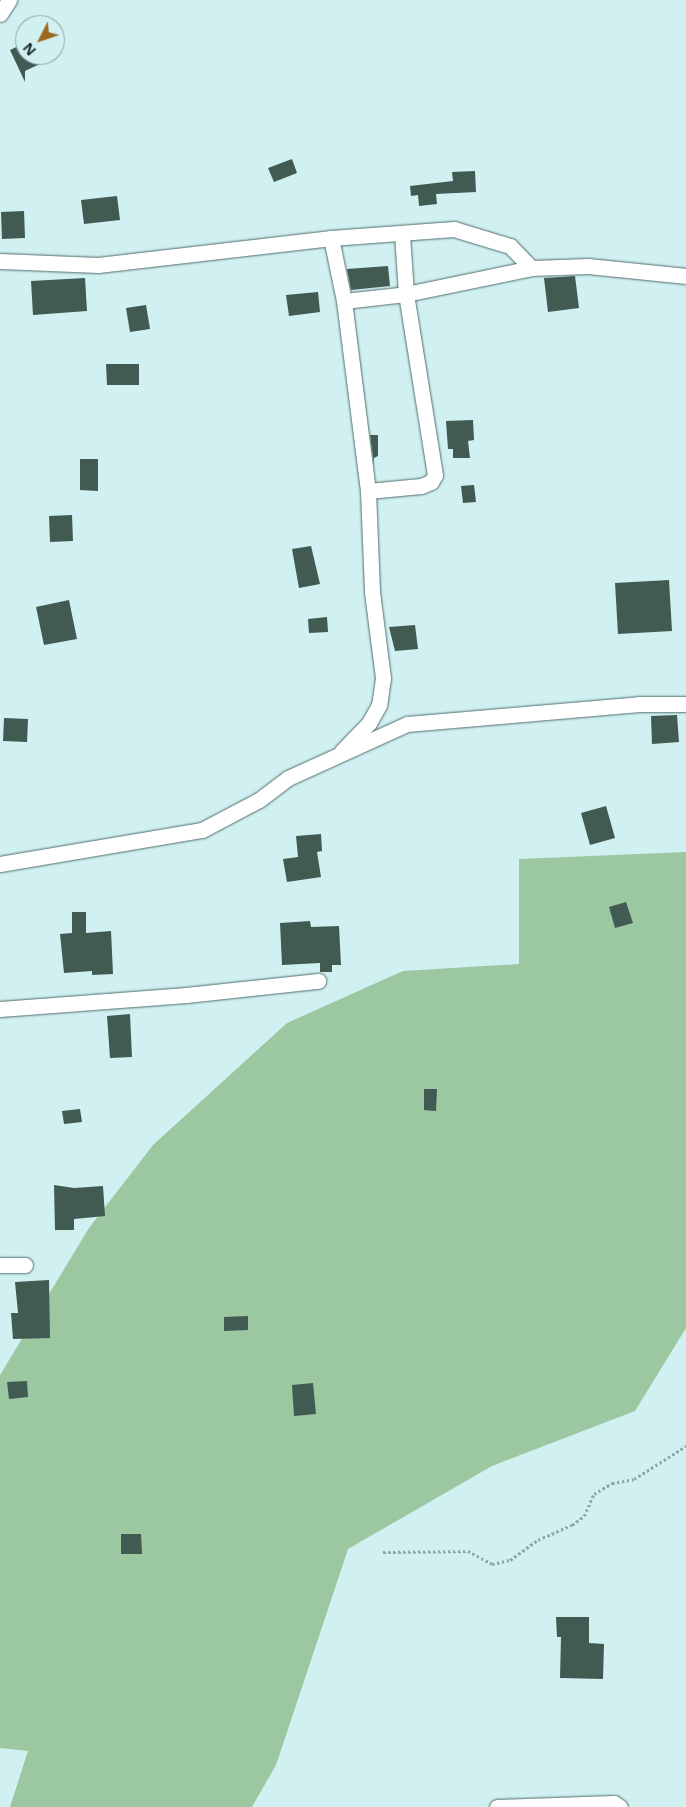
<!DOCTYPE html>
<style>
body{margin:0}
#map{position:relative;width:686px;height:1807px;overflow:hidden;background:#d1f0f1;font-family:"Noto Sans",sans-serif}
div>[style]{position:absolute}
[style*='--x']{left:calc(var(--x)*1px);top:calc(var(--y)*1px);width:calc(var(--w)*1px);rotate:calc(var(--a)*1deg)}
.green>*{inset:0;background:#9bc8a0}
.building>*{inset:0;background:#415a52}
.path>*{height:2.5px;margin-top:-1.25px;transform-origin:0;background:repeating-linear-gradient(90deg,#8ea7a7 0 2.5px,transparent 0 5px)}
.roads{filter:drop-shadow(0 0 1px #516d6e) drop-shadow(0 0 1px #516d6e)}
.street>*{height:15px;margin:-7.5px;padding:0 7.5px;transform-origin:7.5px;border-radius:7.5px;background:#fff}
span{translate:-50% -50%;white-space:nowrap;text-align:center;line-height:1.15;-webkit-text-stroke:5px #d1f0f1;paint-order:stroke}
.north{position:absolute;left:15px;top:15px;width:50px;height:50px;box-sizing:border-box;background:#d1f0f1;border:1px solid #879f9f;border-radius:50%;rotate:229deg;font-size:14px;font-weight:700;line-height:20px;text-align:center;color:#192525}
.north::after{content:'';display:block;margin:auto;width:18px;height:22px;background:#9d6820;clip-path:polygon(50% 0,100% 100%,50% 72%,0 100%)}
</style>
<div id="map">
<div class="green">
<i style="clip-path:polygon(686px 852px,686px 1328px,635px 1411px,492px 1466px,348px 1549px,276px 1765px,252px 1807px,10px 1807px,28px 1751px,0 1748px,0 1375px,89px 1228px,153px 1145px,287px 1023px,403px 971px,519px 964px,519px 859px)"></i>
</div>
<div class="building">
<i style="clip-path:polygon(25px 43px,25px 55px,59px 55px,25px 71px,25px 82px,10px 50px)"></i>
<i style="clip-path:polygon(292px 159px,297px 173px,274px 182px,268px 168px)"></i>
<i style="clip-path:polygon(475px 171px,476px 192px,436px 194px,437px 204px,419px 206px,418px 195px,411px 196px,410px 186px,453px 181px,452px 172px)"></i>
<i style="clip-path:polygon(117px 196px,120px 220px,84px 224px,81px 200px)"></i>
<i style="clip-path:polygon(24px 211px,25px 238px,2px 239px,1px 212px)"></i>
<i style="clip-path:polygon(388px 266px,390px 286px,351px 290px,347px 269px)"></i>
<i style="clip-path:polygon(575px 276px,579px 308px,548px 312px,544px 278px)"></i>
<i style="clip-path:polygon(85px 278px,87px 311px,33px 315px,31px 281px)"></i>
<i style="clip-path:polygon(318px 292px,320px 312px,289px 316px,286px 295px)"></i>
<i style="clip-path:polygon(146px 305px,150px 329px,130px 332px,126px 308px)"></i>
<i style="clip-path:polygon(106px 364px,139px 364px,139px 385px,107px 385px)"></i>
<i style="clip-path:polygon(473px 420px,474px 440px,468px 441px,470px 458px,453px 458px,453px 449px,448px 449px,446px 421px)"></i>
<i style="clip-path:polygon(370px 435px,378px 435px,378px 456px,374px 458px,374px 465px)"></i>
<i style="clip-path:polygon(80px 459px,98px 459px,98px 491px,80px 490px)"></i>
<i style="clip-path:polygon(474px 485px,476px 502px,463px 503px,461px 486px)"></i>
<i style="clip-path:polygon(72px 515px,73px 541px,50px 542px,49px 516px)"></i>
<i style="clip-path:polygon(311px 546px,320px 584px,299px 588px,292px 549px)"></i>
<i style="clip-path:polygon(669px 580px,672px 631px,618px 634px,615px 583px)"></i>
<i style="clip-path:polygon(69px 600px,77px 639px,44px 645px,36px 607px)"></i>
<i style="clip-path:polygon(327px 617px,328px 632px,309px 633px,308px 619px)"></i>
<i style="clip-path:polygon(415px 625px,418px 649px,395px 651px,389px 627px)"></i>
<i style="clip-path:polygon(677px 715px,679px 742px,652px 744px,651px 716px)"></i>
<i style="clip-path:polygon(4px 718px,28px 719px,27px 742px,3px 741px)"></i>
<i style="clip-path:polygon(606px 806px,615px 838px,590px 845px,581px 813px)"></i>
<i style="clip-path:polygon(321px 834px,322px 851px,317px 852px,321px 877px,287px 882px,283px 859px,298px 857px,296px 836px)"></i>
<i style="clip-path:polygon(626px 902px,633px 923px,615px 928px,609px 907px)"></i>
<i style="clip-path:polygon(72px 912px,86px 912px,86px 933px,111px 931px,113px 974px,92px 975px,92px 971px,64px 973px,60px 934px,72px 933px)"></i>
<i style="clip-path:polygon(310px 921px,311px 927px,339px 926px,341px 965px,332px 965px,332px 972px,320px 972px,320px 963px,282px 965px,280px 923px)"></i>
<i style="clip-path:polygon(130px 1014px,132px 1057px,110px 1058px,107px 1016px)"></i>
<i style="clip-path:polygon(424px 1089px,437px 1089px,436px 1111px,424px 1110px)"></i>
<i style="clip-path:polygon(80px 1109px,82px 1122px,64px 1124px,62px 1111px)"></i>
<i style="clip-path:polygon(54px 1185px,74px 1188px,103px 1186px,105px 1216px,74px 1219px,74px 1230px,55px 1230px)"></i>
<i style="clip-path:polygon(49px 1280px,50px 1338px,13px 1339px,11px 1313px,18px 1313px,15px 1282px)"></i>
<i style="clip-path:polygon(248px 1316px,248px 1330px,224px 1331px,224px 1317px)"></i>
<i style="clip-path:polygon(27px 1381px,28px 1397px,9px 1399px,7px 1382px)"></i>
<i style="clip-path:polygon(313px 1383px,316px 1414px,294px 1416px,292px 1385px)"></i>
<i style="clip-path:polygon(121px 1534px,141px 1534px,142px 1554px,121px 1554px)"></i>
<i style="clip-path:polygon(556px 1617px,589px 1617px,589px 1643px,604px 1644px,603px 1679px,560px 1678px,561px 1637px,557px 1637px)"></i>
</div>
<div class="path">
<i style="--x:383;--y:1552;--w:85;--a:-0.7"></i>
<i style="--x:468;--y:1551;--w:27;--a:28"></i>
<i style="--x:492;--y:1564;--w:18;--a:-13"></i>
<i style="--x:510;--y:1560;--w:34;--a:-36"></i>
<i style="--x:538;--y:1540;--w:37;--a:-24"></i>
<i style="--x:572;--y:1525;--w:15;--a:-37"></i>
<i style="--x:584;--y:1516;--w:24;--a:-66"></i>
<i style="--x:594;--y:1494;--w:21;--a:-31"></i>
<i style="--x:612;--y:1483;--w:22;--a:-10"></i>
<i style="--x:634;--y:1479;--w:62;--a:-32.4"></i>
</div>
<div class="roads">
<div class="street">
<i style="--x:0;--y:14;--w:17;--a:-57"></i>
<i style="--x:331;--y:238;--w:64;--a:78.3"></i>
<i style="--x:344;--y:301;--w:192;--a:82.8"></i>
<i style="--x:368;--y:491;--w:101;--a:87.7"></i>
<i style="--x:372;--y:592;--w:87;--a:82.7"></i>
<i style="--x:383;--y:678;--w:27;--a:98"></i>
<i style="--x:379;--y:705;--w:21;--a:119"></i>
<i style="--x:369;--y:723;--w:39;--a:134"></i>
<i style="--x:0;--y:261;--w:98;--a:2.3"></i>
<i style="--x:98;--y:265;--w:235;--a:-6.6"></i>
<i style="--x:331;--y:238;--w:123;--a:-4.2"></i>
<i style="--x:454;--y:229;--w:59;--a:16.9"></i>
<i style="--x:510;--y:246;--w:30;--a:46"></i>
<i style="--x:531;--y:268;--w:57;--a:-2"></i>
<i style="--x:588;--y:266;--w:99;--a:5.8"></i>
<i style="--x:344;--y:301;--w:62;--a:-6.4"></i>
<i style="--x:406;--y:294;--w:128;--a:-11.7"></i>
<i style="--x:368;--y:491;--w:53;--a:-5.4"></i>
<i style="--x:421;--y:486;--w:11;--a:-22"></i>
<i style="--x:431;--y:482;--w:8;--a:-60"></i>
<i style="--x:435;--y:475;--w:183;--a:-99.1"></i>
<i style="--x:406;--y:294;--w:61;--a:-93.8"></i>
<i style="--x:0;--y:864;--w:205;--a:-9.6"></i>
<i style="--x:202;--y:830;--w:64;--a:-27.8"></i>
<i style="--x:259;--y:800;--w:36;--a:-37"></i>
<i style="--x:288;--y:778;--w:131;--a:-24.4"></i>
<i style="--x:407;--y:724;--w:233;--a:-4.9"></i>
<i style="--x:639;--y:704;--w:47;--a:0"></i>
<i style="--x:0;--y:1009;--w:187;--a:-4.3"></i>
<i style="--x:186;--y:995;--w:133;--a:-6.1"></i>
<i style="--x:0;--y:1265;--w:25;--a:0"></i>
<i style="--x:497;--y:1807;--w:117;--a:-2"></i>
<i style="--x:614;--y:1803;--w:7;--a:34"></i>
</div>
</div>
<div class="north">N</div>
</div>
